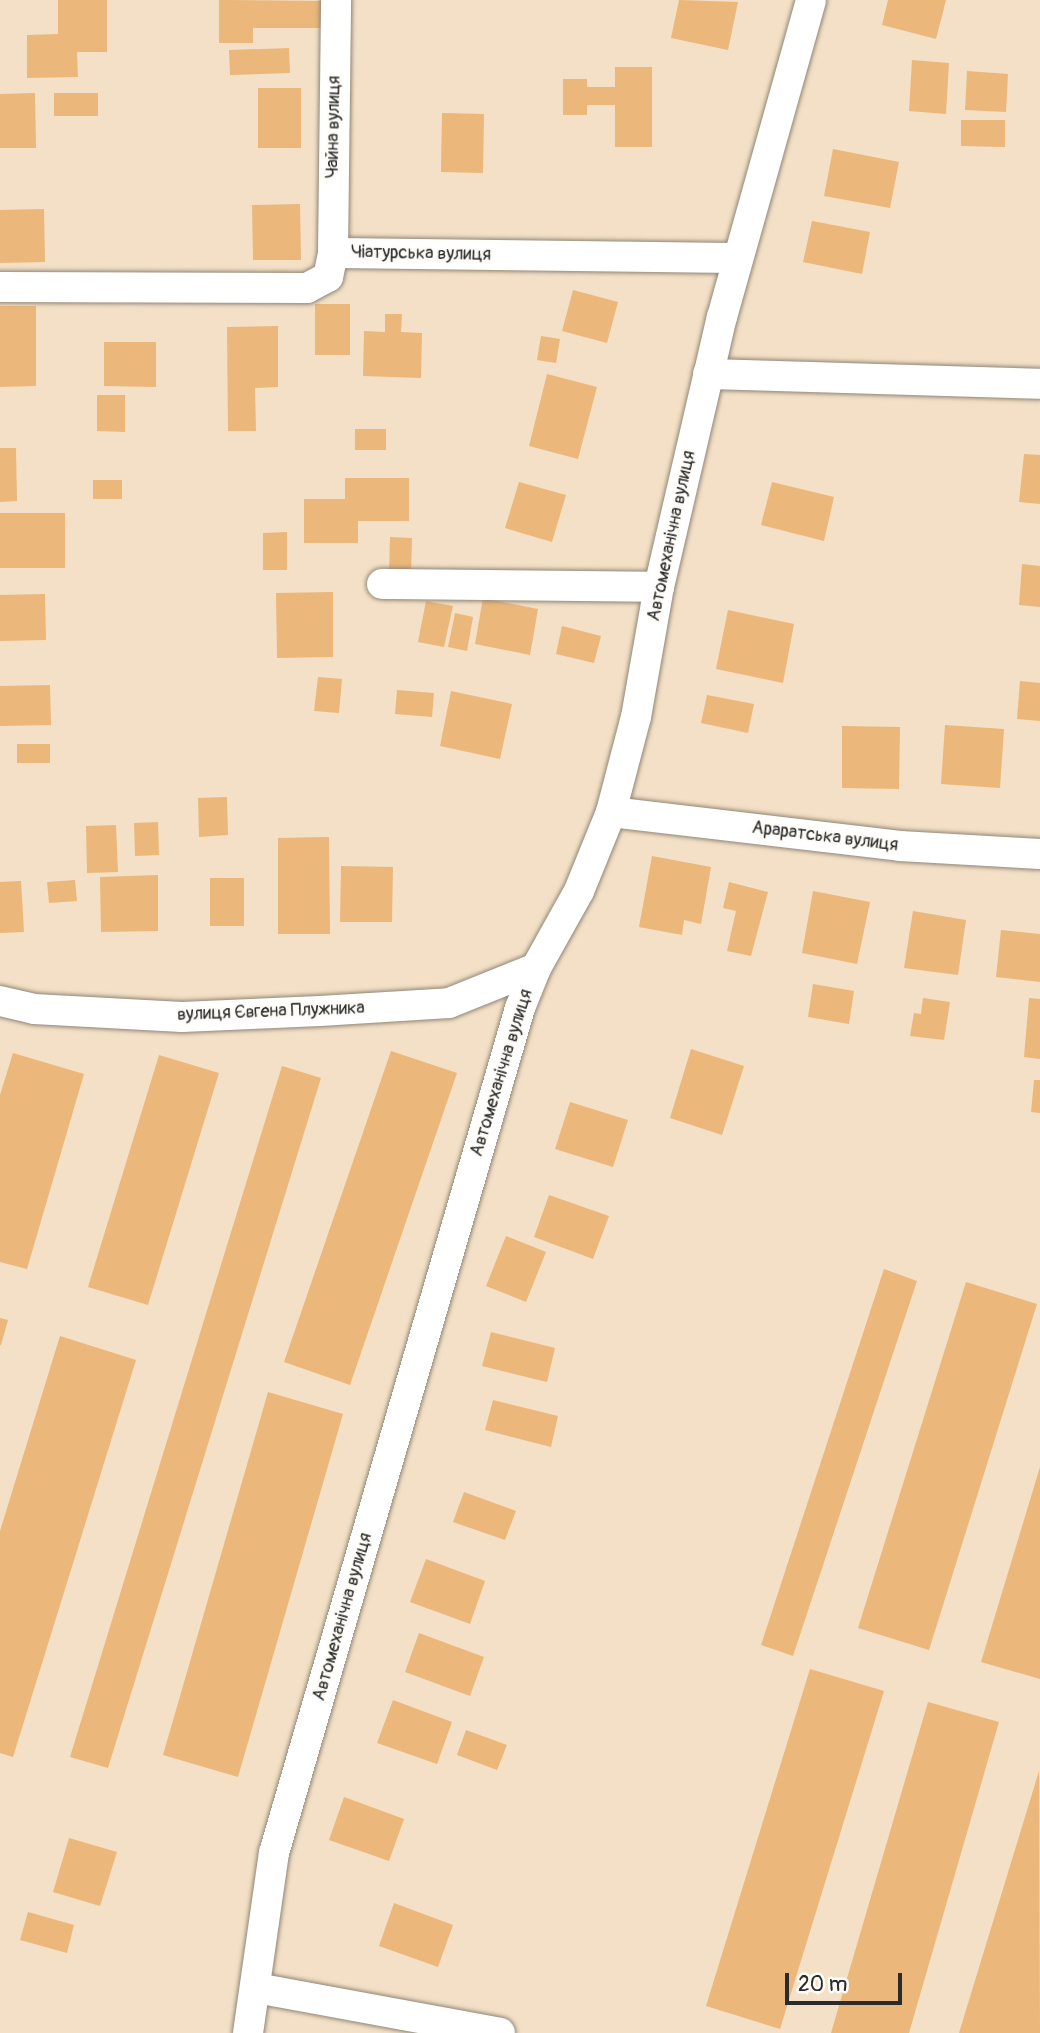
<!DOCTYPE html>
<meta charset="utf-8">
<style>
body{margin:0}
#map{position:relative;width:1040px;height:2033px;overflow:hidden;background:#f4e0c6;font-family:Pangolin,sans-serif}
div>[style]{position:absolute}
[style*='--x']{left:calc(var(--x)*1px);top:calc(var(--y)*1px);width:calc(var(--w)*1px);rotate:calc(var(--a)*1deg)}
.building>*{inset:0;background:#ebb77a}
.roads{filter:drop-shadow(0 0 2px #908678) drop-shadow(0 0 2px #908678)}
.minor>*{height:30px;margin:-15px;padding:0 15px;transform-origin:15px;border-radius:15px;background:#fff}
span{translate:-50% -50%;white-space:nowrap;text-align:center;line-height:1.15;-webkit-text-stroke:5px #fdfcf7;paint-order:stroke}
.street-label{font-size:18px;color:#2b2b2b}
.scale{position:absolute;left:785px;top:1973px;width:117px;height:32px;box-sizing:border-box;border:4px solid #2b2b2b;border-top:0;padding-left:9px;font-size:21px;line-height:24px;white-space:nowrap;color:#2b2b2b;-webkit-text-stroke:5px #fdfcf7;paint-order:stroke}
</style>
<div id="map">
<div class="building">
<i style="clip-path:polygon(58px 0,107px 0,107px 52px,77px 52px,78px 77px,27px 78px,27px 35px,58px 34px)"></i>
<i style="clip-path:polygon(219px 0,321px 1px,321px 28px,253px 28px,253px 43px,219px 43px)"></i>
<i style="clip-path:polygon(679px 0,738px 2px,728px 50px,671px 38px)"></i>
<i style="clip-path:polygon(888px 0,946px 0,936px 39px,882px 25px)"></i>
<i style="clip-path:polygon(289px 48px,290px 73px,230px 75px,229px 50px)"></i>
<i style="clip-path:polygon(912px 60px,949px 63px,946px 114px,909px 111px)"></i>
<i style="clip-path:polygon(615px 67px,652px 67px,652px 147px,615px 147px,615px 105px,587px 105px,587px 115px,563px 115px,563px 79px,587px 79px,587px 87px,615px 87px)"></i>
<i style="clip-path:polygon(967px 71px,1008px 74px,1006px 112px,965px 110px)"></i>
<i style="clip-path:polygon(258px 88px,301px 88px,301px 148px,258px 148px)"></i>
<i style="clip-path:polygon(35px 93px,36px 148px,0 148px,0 94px)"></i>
<i style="clip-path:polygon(54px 93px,98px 93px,98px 116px,54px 116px)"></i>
<i style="clip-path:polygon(442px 113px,484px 114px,483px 173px,441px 172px)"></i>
<i style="clip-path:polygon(961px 120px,1005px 120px,1005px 147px,961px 146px)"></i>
<i style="clip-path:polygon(833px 149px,899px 162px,890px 208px,824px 196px)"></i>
<i style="clip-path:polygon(300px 204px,301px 260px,253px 260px,252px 205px)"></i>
<i style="clip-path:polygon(44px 209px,45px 262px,0 263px,0 210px)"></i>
<i style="clip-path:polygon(812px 221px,870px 232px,862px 274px,803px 262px)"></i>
<i style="clip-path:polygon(573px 290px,618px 302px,607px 343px,562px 331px)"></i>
<i style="clip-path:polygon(315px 304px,350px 304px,350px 355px,315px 355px)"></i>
<i style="clip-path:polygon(0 306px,36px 306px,36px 386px,0 387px)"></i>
<i style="clip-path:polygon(385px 314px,402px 314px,401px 332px,422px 333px,421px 378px,363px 376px,364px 331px,385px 332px)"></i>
<i style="clip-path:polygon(278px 326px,278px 387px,255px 388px,256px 431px,228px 431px,227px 327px)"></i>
<i style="clip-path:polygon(541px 336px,560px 339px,556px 363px,537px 360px)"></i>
<i style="clip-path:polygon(104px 342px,156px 342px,156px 387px,104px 386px)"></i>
<i style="clip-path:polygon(547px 374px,597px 387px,578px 459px,529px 446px)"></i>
<i style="clip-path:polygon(97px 395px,125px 395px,125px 432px,97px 431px)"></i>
<i style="clip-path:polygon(355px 429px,386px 429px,386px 450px,355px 450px)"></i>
<i style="clip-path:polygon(0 448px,16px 448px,17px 501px,0 502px)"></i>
<i style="clip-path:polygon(1024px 454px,1040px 455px,1040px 504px,1019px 502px)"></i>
<i style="clip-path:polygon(345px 478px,409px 478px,409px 521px,358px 521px,358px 543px,304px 543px,304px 499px,345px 499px)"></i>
<i style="clip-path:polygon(93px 480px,122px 480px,122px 499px,93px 499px)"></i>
<i style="clip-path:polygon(519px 482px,566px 495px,552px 542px,505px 528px)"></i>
<i style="clip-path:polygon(772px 482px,834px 497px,824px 541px,761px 525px)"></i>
<i style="clip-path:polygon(0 513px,65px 513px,65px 568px,0 568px)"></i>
<i style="clip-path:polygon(287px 532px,287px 570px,263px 570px,263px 533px)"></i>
<i style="clip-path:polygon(390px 537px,412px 538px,411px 573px,389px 573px)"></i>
<i style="clip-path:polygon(1022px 564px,1040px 566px,1040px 607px,1019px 605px)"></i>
<i style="clip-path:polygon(333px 592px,333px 657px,277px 658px,276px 593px)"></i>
<i style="clip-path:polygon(45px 594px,46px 640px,0 641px,0 595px)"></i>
<i style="clip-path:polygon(483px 598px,538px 609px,530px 655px,475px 644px)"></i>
<i style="clip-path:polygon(426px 601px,453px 606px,444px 647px,418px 642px)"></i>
<i style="clip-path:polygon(728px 610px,794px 624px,783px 683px,716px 669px)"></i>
<i style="clip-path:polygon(455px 613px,473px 617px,467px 651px,448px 647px)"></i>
<i style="clip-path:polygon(562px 626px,601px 636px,594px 663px,556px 654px)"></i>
<i style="clip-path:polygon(318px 677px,342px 679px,339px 713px,314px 711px)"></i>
<i style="clip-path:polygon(1020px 681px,1040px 683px,1040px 721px,1017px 719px)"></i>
<i style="clip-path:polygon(50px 685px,51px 725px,0 726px,0 686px)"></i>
<i style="clip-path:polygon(397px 690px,434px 693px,432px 717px,395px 714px)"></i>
<i style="clip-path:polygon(451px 691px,512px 704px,500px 759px,440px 746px)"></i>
<i style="clip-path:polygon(707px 695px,754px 704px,748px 733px,701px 723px)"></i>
<i style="clip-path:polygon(945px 725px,1004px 729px,1000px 788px,941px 784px)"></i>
<i style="clip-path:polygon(842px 726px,900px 727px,899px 789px,842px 788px)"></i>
<i style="clip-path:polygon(17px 744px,50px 744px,50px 763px,17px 763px)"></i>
<i style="clip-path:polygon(227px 797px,228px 835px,199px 837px,198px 798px)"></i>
<i style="clip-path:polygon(158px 822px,159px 855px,135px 856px,134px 823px)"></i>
<i style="clip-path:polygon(116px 825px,118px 872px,87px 873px,86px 826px)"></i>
<i style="clip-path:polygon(329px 837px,330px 934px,278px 934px,278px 838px)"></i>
<i style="clip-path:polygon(652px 856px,711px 867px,701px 924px,684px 920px,682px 935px,639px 927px)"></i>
<i style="clip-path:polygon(341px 866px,393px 867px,392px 922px,340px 922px)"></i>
<i style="clip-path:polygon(158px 875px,158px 931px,101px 932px,100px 877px)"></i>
<i style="clip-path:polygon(210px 878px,244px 878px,244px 926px,210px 926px)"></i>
<i style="clip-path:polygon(75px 880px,77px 901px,49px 903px,47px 882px)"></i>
<i style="clip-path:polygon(21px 881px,24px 932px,0 933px,0 882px)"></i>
<i style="clip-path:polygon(729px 882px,768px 892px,751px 956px,727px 951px,736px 911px,723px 908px)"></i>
<i style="clip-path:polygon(813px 891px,870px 902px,857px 964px,802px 953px)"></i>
<i style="clip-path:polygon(913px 911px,966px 920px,958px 975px,904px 968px)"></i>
<i style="clip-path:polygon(1001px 930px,1040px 934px,1040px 982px,996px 977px)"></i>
<i style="clip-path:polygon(813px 984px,854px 991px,849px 1024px,808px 1017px)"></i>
<i style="clip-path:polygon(923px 998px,950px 1002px,944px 1040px,910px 1036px,914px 1013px,921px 1014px)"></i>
<i style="clip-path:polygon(1029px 998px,1040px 999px,1040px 1059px,1024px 1057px)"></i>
<i style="clip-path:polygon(691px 1049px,744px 1066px,722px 1135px,670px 1118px)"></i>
<i style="clip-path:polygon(391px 1051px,457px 1073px,350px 1385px,284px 1362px)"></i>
<i style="clip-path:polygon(13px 1053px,84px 1074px,27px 1269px,0 1262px,0 1095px)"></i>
<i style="clip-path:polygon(159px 1055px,219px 1073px,148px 1305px,88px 1287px)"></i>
<i style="clip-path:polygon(282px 1066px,321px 1078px,108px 1768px,70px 1757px)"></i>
<i style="clip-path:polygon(1034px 1080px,1040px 1080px,1040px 1113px,1031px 1112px)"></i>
<i style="clip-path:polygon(570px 1102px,628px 1120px,613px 1167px,555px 1149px)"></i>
<i style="clip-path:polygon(549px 1195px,609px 1216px,593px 1259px,534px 1237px)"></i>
<i style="clip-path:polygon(506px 1236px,546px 1252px,526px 1302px,486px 1286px)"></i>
<i style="clip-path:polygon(884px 1269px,917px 1281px,793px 1656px,761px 1645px)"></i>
<i style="clip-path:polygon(966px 1282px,1037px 1304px,929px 1650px,858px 1628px)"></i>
<i style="clip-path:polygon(0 1318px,8px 1320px,1px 1345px,0 1345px)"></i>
<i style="clip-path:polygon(491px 1332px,555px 1348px,547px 1382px,482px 1366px)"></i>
<i style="clip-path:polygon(60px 1336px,136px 1360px,13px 1757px,0 1753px,0 1531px)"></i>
<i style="clip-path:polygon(268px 1392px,343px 1414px,238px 1777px,163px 1755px)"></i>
<i style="clip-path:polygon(493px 1400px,558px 1416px,551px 1447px,485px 1430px)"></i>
<i style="clip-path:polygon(1040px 1467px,1040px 1679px,981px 1662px)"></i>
<i style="clip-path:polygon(464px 1492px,516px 1511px,505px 1540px,453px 1522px)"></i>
<i style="clip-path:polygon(426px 1559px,485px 1581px,470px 1624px,410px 1602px)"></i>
<i style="clip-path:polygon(419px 1633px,484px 1657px,470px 1696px,405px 1672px)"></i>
<i style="clip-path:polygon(810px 1669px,884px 1691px,780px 2029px,706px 2006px)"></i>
<i style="clip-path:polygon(393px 1700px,452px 1722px,437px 1764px,377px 1743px)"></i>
<i style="clip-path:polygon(928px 1702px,999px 1722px,909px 2033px,831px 2033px)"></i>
<i style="clip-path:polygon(466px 1730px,507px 1745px,497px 1770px,457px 1755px)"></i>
<i style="clip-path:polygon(1039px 1771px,1040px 2033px,959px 2033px)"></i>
<i style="clip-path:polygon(344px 1797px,404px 1819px,389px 1861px,329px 1840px)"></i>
<i style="clip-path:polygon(69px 1838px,117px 1852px,100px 1906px,53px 1892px)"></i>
<i style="clip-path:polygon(394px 1903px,453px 1925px,438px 1967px,379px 1946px)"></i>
<i style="clip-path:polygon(28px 1912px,74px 1925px,67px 1953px,20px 1940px)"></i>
</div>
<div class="roads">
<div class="minor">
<i style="--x:333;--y:253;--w:253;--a:-89.3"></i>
<i style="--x:0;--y:287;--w:307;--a:0.2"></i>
<i style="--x:307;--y:288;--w:24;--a:-28"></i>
<i style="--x:328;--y:277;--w:25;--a:-78"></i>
<i style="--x:333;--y:253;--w:405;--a:0.7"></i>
<i style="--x:708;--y:374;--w:332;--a:1.7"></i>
<i style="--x:382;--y:584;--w:277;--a:0.6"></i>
<i style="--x:611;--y:812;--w:291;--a:6.7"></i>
<i style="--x:900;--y:846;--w:140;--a:3.3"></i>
<i style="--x:0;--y:1001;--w:35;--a:13"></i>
<i style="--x:34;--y:1009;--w:148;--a:3.1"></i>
<i style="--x:182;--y:1017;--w:138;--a:-2.5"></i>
<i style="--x:320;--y:1011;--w:129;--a:-3.5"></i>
<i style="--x:449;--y:1003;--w:94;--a:-21.9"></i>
<i style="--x:256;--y:1988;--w:248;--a:10.4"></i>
<i style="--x:248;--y:2033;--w:182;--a:-81.8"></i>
<i style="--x:274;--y:1853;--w:880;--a:-73.77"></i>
<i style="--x:520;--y:1008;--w:43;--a:-68.2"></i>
<i style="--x:536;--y:968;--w:88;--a:-60.8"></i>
<i style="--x:579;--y:891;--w:85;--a:-67.9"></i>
<i style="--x:611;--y:812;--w:98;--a:-75.3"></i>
<i style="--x:636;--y:717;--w:132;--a:-80"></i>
<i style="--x:659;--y:587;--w:277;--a:-76.9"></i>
<i style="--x:722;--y:317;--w:329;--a:-74.3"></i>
</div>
</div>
<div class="street-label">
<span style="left:334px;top:127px;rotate:-89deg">Чайна вулиця</span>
<span style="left:421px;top:254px;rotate:1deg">Чіатурська вулиця</span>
<span style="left:672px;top:536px;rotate:-78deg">Автомеханічна вулиця</span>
<span style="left:825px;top:837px;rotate:7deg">Араратська вулиця</span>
<span style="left:271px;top:1012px;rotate:-2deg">вулиця Євгена Плужника</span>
<span style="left:502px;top:1073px;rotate:-73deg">Автомеханічна вулиця</span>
<span style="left:343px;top:1617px;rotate:-74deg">Автомеханічна вулиця</span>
</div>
<div class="scale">20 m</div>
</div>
